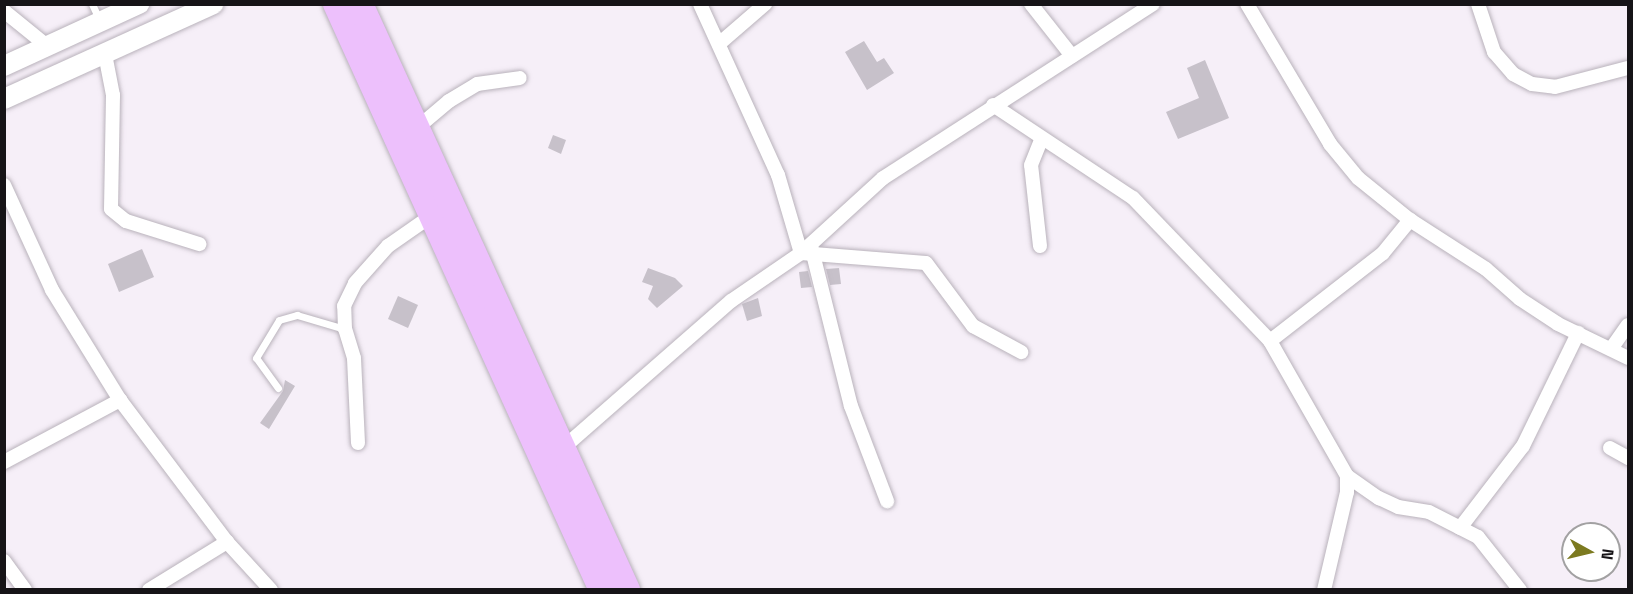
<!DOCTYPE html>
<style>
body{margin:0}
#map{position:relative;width:1633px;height:594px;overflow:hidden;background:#f6eff8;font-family:"Space Grotesk",sans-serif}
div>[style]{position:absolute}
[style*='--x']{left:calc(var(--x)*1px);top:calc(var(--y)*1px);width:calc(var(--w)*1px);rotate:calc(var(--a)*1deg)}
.building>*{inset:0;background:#c7c1ca}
.roads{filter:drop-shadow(0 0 2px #b9b2bb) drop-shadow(0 0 2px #b9b2bb)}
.lane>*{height:7px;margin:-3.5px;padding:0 3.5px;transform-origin:3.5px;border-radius:3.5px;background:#fff}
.street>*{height:14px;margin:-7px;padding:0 7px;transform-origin:7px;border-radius:7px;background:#fff}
.secondary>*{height:20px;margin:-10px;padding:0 10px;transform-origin:10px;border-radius:10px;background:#fff}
.highway>*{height:26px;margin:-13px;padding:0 13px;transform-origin:13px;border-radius:13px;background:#edc0fc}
span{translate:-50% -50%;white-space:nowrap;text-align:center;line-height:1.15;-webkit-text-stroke:6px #fff;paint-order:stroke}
.frame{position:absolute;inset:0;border:6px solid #161417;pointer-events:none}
.north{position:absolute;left:1561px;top:522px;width:60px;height:60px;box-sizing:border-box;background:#fff;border:2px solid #a2a1a2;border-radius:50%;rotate:98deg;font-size:16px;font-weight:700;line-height:24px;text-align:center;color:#161417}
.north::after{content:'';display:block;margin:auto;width:21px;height:27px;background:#7c7a20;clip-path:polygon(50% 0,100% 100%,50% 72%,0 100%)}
</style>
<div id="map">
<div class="building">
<i style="clip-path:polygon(864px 41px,877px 62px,884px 58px,894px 73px,867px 90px,845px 52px)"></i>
<i style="clip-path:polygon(1205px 60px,1229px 118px,1178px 139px,1166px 112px,1199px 98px,1187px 68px)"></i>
<i style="clip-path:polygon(553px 135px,566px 140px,561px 154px,548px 148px)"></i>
<i style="clip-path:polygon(142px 249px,154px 277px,119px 292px,108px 264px)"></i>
<i style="clip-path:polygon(648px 268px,675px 278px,683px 286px,657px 308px,648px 299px,653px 286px,642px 282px)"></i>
<i style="clip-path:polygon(839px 268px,841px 284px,830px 285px,826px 269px)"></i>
<i style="clip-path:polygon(808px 271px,812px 287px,801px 288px,799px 272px)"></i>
<i style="clip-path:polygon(398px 296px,418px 305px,408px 328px,388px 319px)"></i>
<i style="clip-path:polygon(758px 298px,762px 316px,747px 321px,742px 304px)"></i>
<i style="clip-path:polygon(285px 380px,295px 386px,269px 429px,260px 423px,283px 391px)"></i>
</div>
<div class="roads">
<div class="lane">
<i style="--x:92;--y:4;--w:19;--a:65"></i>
<i style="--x:278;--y:388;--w:37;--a:-126"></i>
<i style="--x:256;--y:358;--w:44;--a:-58.8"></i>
<i style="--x:279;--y:320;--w:19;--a:-16"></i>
<i style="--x:297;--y:315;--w:50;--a:16.3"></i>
</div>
<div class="street">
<i style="--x:700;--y:4;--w:188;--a:65.5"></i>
<i style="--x:778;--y:175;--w:81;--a:73.6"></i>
<i style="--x:801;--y:253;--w:125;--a:4.6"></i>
<i style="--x:926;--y:263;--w:79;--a:53.3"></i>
<i style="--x:973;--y:326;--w:55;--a:28.4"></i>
<i style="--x:1031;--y:4;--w:66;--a:51.7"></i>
<i style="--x:1247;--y:4;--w:163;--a:59.3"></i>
<i style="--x:1330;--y:144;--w:44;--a:50.5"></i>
<i style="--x:1358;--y:178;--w:67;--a:38.9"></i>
<i style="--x:1410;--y:220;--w:90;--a:32.8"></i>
<i style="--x:1486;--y:269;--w:45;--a:41.4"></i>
<i style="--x:1520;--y:299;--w:45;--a:33.3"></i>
<i style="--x:1558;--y:324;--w:78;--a:25.9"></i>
<i style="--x:1478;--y:4;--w:51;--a:71.6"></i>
<i style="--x:1494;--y:52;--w:29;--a:49"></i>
<i style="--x:1513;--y:74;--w:21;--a:28"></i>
<i style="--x:1532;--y:84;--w:23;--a:7"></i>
<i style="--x:1555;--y:87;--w:75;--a:-14.6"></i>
<i style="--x:4;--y:11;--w:55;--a:39.1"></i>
<i style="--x:720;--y:43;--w:60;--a:-40.9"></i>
<i style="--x:105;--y:54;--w:42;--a:79"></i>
<i style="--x:113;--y:95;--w:114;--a:91"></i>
<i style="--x:111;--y:209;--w:19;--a:39"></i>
<i style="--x:126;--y:221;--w:77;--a:17.5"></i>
<i style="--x:993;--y:105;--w:168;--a:33.6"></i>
<i style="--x:1133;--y:198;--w:198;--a:46.2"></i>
<i style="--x:1270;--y:341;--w:155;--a:60.3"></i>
<i style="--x:1347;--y:476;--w:16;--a:90"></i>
<i style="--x:1347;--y:492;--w:101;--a:103.2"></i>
<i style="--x:417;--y:128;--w:42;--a:-40.2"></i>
<i style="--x:449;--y:101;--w:33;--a:-31"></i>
<i style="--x:477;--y:84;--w:43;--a:-7.9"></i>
<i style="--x:4;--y:185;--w:115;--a:65.4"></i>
<i style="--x:52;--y:290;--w:129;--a:58.3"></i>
<i style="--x:120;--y:400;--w:178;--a:53"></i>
<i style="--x:227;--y:542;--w:65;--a:47.5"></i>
<i style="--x:811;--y:246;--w:165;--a:76"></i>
<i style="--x:851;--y:406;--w:102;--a:69.2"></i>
<i style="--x:1040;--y:246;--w:81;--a:-96.3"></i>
<i style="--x:1031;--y:165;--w:27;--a:-68"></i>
<i style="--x:1270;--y:341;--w:143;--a:-37.9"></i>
<i style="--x:1383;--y:253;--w:43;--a:-50.7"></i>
<i style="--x:1611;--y:349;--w:29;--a:-55"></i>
<i style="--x:358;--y:443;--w:85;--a:-92.7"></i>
<i style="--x:354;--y:358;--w:30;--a:-107"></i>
<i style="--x:345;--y:329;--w:23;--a:-92"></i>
<i style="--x:344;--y:306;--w:25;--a:-64"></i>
<i style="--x:355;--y:283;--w:50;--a:-48.3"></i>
<i style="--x:388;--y:246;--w:52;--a:-34.9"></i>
<i style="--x:563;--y:448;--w:223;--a:-41.2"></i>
<i style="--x:731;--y:301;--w:85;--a:-34.4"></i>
<i style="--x:801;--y:253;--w:111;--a:-42.4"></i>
<i style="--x:883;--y:178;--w:321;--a:-32.8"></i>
<i style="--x:1610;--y:448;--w:21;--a:29"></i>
<i style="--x:4;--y:462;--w:132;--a:-28.1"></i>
<i style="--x:1347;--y:476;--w:39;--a:35"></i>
<i style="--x:1379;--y:498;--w:21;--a:25"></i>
<i style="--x:1398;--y:507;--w:31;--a:9"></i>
<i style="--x:1429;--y:512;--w:55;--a:27"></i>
<i style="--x:1478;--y:537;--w:68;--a:51.6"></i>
<i style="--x:1460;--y:528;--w:103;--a:-52.5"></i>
<i style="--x:1523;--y:446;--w:126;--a:-64"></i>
<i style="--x:4;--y:561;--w:36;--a:54"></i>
<i style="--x:149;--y:590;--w:92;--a:-31.6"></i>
</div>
<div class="secondary">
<i style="--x:4;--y:66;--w:149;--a:-24.7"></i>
<i style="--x:4;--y:99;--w:230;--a:-24.4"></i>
</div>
<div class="highway">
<i style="--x:336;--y:4;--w:644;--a:65.59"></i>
<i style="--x:360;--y:4;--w:644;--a:65.5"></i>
</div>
</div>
<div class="frame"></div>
<div class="north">N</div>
</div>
